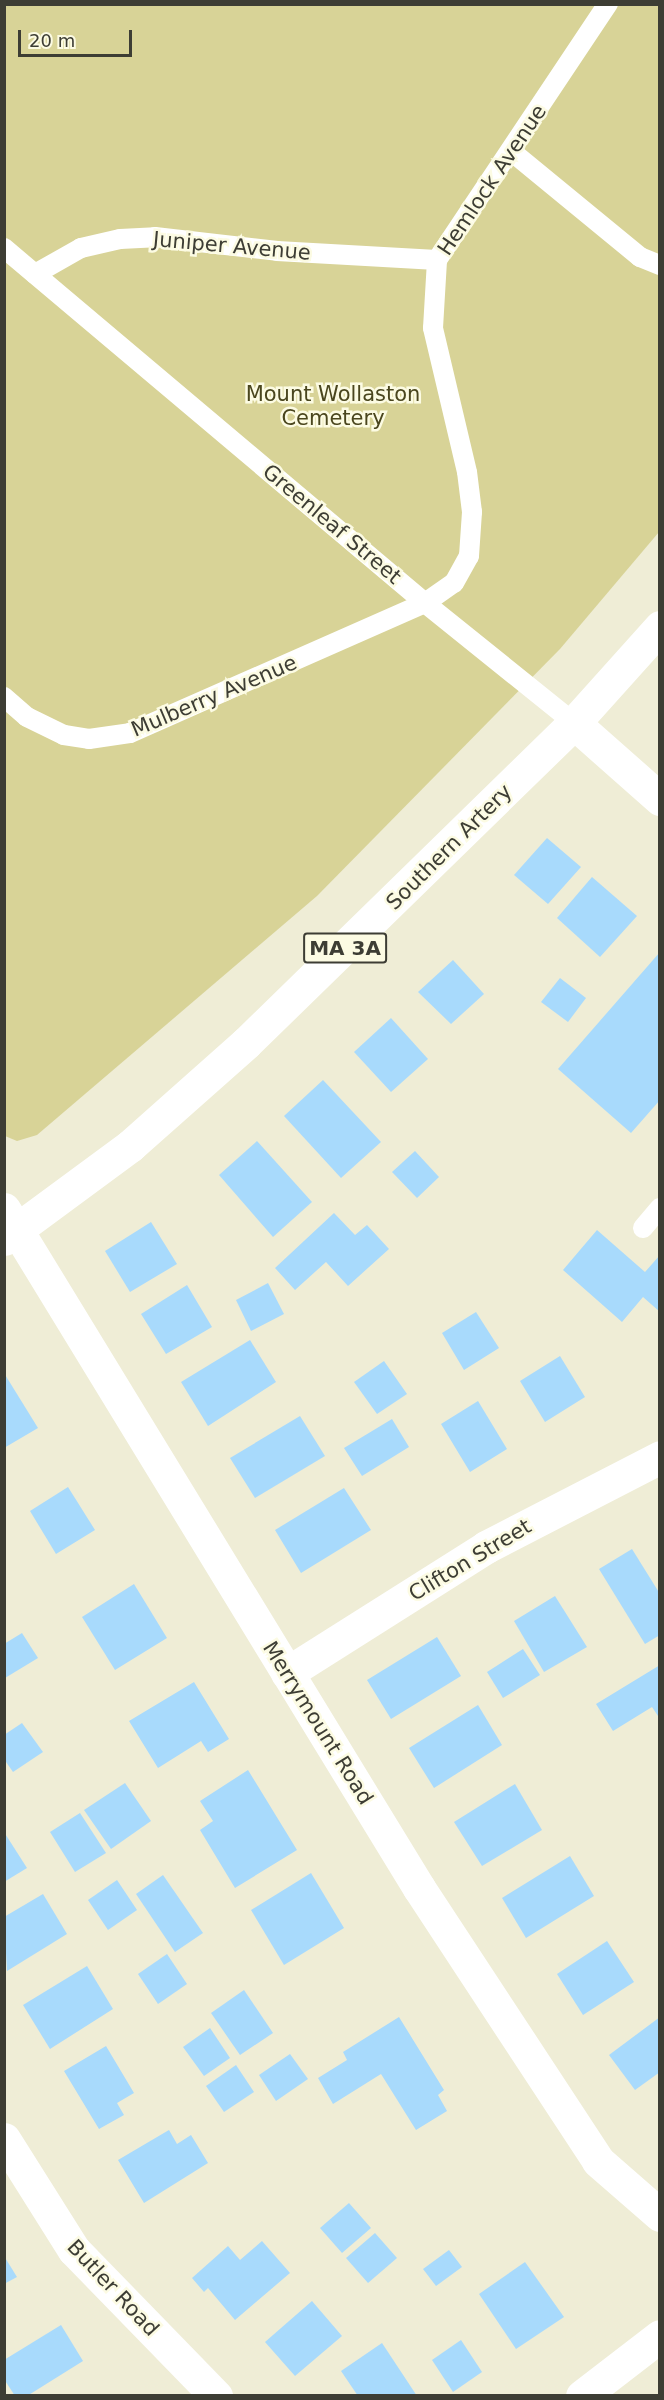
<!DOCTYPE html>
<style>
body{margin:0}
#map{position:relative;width:664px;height:2400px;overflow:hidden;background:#efedd6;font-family:"DejaVu Sans",sans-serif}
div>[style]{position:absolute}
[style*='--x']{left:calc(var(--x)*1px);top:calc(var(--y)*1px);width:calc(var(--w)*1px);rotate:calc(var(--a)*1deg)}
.green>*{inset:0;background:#d8d397}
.building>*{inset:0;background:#a8dafc}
.service>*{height:20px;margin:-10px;padding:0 10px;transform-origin:10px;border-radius:10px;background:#fff}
.minor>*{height:33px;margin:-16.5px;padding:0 16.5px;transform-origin:16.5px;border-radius:16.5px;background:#fff}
.tertiary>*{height:33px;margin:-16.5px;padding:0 16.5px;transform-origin:16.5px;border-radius:16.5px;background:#fff}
.primary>*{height:33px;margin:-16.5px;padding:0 16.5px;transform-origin:16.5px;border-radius:16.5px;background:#fff}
span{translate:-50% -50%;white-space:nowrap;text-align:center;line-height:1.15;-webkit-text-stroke:5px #fcfbe3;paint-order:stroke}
.shield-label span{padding:2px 4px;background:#fcfbe3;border:2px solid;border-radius:4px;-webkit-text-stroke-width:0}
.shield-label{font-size:20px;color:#3d3d34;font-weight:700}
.street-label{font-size:21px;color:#3d3d34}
.park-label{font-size:21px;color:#4a461e}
.frame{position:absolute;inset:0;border:6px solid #3d3d34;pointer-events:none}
.scale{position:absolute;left:18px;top:30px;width:114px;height:27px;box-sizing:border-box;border:3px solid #3d3d34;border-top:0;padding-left:8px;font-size:18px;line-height:21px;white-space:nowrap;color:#3d3d34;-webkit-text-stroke:4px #fcfbe3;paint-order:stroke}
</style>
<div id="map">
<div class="green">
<i style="clip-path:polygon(5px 5px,659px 5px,659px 532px,560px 649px,317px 896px,37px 1135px,17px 1141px,5px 1136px)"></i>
</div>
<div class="building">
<i style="clip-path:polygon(547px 838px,581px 867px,548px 904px,514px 875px)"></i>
<i style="clip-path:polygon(592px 877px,637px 916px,600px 957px,557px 918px)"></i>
<i style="clip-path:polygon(660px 952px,660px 1100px,631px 1133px,558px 1069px)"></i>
<i style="clip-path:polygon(453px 960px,484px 994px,451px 1024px,418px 992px)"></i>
<i style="clip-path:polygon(560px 978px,586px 998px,568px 1022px,541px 1002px)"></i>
<i style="clip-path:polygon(391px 1018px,428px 1059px,391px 1092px,354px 1052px)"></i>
<i style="clip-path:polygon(323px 1080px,381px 1142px,341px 1178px,284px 1116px)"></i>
<i style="clip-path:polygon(257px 1141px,312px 1202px,273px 1237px,219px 1175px)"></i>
<i style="clip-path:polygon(415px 1151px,439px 1177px,417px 1198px,392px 1172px)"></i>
<i style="clip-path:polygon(334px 1213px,355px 1235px,367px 1225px,389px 1249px,348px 1286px,326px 1262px,295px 1290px,275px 1268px)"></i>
<i style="clip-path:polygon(151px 1222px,177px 1264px,130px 1292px,105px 1251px)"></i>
<i style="clip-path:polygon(597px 1230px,645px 1272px,660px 1255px,660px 1312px,643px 1297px,622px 1322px,563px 1270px)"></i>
<i style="clip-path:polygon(268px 1283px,284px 1314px,251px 1331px,236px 1300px)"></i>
<i style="clip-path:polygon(187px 1285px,212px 1327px,166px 1354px,141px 1314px)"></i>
<i style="clip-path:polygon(476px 1312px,499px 1348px,464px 1370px,442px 1333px)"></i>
<i style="clip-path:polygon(250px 1340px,276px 1382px,208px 1426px,181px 1382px)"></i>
<i style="clip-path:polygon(560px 1356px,585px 1397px,545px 1422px,520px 1381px)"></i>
<i style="clip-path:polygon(384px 1361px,407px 1394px,377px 1414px,354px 1382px)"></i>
<i style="clip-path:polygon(4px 1373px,38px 1428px,4px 1448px)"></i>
<i style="clip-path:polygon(478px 1401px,507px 1449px,470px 1472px,441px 1424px)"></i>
<i style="clip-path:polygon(300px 1416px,325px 1456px,255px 1498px,230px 1458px)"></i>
<i style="clip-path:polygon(392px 1419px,409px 1447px,362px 1476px,344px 1448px)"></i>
<i style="clip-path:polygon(68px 1487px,95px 1530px,56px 1554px,30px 1511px)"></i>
<i style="clip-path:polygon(344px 1488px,371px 1530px,301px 1573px,275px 1530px)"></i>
<i style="clip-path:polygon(632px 1549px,660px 1594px,660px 1635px,645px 1644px,599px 1569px)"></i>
<i style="clip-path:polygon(134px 1584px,167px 1638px,115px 1670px,82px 1617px)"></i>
<i style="clip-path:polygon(555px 1596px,587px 1647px,544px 1672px,514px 1621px)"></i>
<i style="clip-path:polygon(22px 1633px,38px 1658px,5px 1678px,4px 1644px)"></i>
<i style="clip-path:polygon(437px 1637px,461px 1676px,391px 1719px,367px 1680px)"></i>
<i style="clip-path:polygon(523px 1649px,540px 1675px,503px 1698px,487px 1672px)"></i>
<i style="clip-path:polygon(660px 1665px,660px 1719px,652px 1707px,613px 1731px,596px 1704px)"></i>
<i style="clip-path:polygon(194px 1682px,229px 1739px,208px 1752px,201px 1741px,158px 1768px,129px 1721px)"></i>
<i style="clip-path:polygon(478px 1705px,502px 1745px,434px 1788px,409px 1748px)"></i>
<i style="clip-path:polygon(22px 1723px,43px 1752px,13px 1772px,4px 1759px,4px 1735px)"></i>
<i style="clip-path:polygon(248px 1770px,297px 1850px,235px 1888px,200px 1830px,213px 1821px,200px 1801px)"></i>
<i style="clip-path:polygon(125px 1783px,151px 1821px,111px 1849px,84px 1810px)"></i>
<i style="clip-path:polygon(515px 1784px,542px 1830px,482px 1866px,454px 1822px)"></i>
<i style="clip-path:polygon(80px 1813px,106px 1853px,75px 1872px,50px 1832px)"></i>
<i style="clip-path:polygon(4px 1832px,27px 1868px,4px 1882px)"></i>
<i style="clip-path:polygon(570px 1856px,594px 1896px,526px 1938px,502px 1898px)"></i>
<i style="clip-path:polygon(311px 1873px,344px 1928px,284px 1965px,251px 1910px)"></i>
<i style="clip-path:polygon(163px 1875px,203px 1933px,175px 1952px,136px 1894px)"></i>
<i style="clip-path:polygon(117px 1880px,137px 1910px,108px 1930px,88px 1900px)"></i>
<i style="clip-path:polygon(43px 1894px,67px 1934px,7px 1971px,4px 1917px)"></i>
<i style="clip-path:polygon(607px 1941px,634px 1982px,583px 2015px,557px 1974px)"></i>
<i style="clip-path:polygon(167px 1954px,187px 1984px,158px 2004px,138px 1974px)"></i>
<i style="clip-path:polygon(87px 1966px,113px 2009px,50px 2049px,23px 2005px)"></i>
<i style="clip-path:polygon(244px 1990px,273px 2033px,240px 2055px,211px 2013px)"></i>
<i style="clip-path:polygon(399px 2017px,444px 2090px,438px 2095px,447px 2111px,416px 2130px,381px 2074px,333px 2104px,318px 2078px,347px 2060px,343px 2052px)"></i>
<i style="clip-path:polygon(660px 2017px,660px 2072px,635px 2090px,609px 2055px)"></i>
<i style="clip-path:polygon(210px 2028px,230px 2058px,204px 2076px,183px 2047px)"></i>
<i style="clip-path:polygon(106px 2046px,134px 2093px,117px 2103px,124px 2115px,99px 2129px,64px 2071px)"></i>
<i style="clip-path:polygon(290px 2054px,308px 2079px,276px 2101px,259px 2075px)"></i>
<i style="clip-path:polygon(236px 2065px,254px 2092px,224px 2112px,206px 2086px)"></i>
<i style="clip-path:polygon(169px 2130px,177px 2144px,191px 2135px,208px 2163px,144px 2203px,118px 2160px)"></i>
<i style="clip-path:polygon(349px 2203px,371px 2228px,342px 2253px,320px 2228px)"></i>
<i style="clip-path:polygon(375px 2233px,397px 2258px,368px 2283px,346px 2258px)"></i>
<i style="clip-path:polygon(262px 2241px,290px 2273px,235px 2320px,208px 2288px,204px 2292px,192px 2278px,228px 2246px,240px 2260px)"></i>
<i style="clip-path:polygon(449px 2250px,462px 2267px,436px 2286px,423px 2269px)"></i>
<i style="clip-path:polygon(4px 2256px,17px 2277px,4px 2284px)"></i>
<i style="clip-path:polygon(525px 2262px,564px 2317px,516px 2349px,479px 2294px)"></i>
<i style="clip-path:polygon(312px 2301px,342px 2336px,295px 2376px,265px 2342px)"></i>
<i style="clip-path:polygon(61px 2325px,83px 2361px,27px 2396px,15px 2396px,4px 2379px,4px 2360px)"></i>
<i style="clip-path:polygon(461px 2340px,482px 2372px,453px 2392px,432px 2360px)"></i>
<i style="clip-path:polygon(382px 2343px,417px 2396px,358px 2396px,341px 2371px)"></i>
</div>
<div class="service">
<i style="--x:511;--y:151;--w:167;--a:39.4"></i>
<i style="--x:640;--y:257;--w:22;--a:22"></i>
<i style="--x:4;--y:248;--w:551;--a:40.14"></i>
<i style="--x:425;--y:603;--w:191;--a:38.8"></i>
<i style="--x:35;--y:274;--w:53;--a:-29.5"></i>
<i style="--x:81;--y:248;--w:40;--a:-13"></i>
<i style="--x:120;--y:239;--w:35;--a:-3"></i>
<i style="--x:155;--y:237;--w:123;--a:6.5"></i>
<i style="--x:277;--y:251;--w:160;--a:3.2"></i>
<i style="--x:4;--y:697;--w:30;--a:41"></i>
<i style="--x:27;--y:717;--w:41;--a:25.9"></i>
<i style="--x:64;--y:735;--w:25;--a:9"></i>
<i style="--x:89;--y:739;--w:41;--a:-8.3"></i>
<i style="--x:130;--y:733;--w:322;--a:-23.8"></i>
<i style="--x:425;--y:603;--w:35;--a:-35"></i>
<i style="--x:454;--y:583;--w:31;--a:-61"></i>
<i style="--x:469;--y:556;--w:44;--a:-86.1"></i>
<i style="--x:472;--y:512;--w:40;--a:-97.1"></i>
<i style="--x:467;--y:472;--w:148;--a:-103.3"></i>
<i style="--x:433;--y:328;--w:68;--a:-86.6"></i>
<i style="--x:437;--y:260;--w:308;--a:-56.3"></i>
<i style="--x:643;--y:1228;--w:26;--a:-50"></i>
</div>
<div class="minor">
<i style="--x:4;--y:1209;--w:796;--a:58.57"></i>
<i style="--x:419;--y:1888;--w:326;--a:56.7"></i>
<i style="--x:598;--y:2161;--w:82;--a:41.1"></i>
<i style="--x:287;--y:1673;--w:236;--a:-32.3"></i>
<i style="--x:486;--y:1547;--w:196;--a:-27.3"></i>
<i style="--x:4;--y:2139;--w:131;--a:57.8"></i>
<i style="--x:74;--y:2250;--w:204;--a:45.8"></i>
<i style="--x:582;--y:2396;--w:98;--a:-37.6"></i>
</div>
<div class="tertiary">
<i style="--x:574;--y:723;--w:115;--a:41.5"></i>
</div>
<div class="primary">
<i style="--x:4;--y:1239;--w:157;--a:-36.4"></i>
<i style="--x:130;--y:1146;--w:155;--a:-41.6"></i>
<i style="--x:246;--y:1043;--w:458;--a:-44.3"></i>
<i style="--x:574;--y:723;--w:129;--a:-48.1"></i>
</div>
<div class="shield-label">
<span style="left:345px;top:948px">MA 3A</span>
</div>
<div class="street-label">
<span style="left:492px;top:180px;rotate:-56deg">Hemlock Avenue</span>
<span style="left:232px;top:246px;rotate:5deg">Juniper Avenue</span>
<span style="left:332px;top:524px;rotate:40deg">Greenleaf Street</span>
<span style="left:214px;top:696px;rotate:-23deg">Mulberry Avenue</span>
<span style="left:449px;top:847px;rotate:-45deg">Southern Artery</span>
<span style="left:470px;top:1560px;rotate:-31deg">Clifton Street</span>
<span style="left:318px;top:1723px;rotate:58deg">Merrymount Road</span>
<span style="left:113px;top:2288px;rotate:47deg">Butler Road</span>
</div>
<div class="park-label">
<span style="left:333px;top:406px">Mount Wollaston<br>Cemetery</span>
</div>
<div class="frame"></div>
<div class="scale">20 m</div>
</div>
